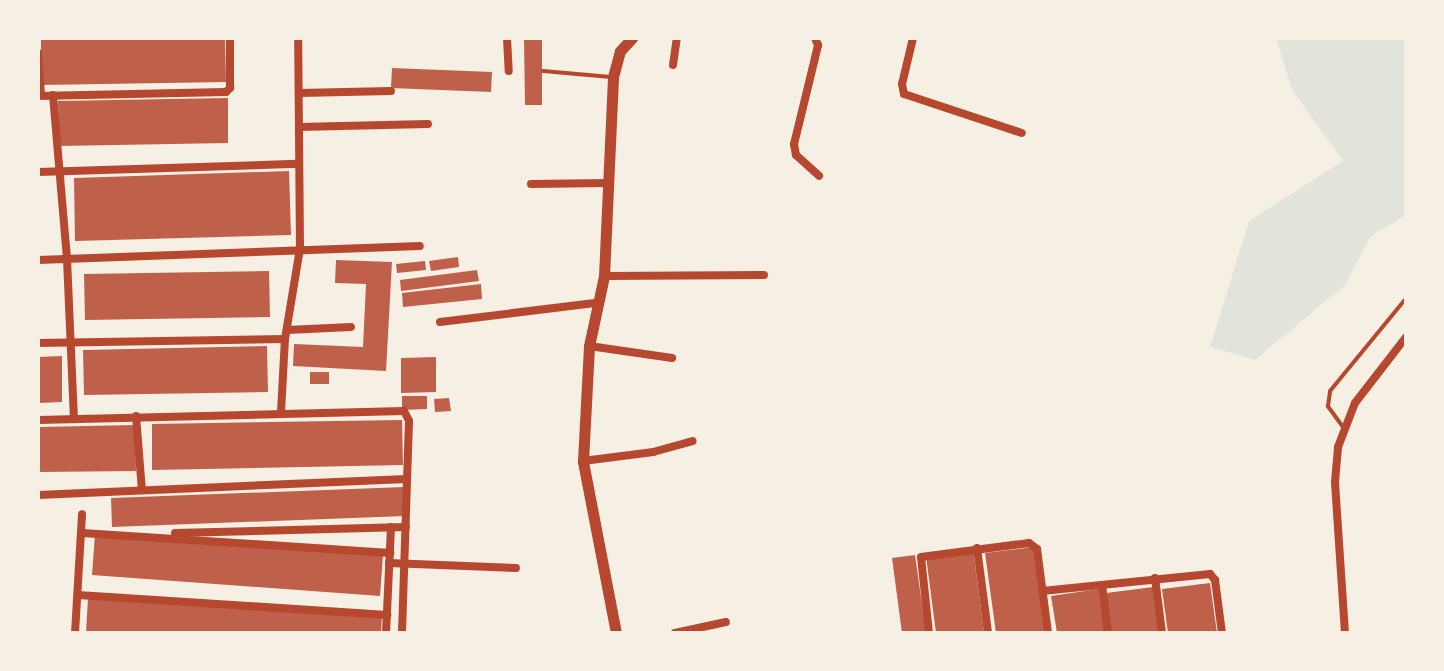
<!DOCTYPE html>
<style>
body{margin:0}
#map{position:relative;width:1444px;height:671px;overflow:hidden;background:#f6efe4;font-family:Poppins,sans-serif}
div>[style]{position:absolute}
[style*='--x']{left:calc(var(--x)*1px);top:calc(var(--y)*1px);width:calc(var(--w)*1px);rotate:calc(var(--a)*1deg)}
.green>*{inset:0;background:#e2e4dc}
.building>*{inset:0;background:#bf614a}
.service>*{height:4px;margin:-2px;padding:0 2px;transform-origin:2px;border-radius:2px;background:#b5482f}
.minor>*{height:8px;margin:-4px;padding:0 4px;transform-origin:4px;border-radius:4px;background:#b5482f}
.tertiary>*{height:11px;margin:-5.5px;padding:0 5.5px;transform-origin:5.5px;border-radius:5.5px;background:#b5482f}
span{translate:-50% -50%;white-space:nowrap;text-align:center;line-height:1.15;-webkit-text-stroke:6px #f6efe4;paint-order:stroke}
.frame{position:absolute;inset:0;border:40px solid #f6efe4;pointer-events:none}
</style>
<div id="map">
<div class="green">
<i style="clip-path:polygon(1276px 38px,1406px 38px,1406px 215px,1371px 236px,1345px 285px,1255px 360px,1210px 347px,1249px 221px,1343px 161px,1292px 90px)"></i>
</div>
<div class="building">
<i style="clip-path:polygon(225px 38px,226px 82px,41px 85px,41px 40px)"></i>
<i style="clip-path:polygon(524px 38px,542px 38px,542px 105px,525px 105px)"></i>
<i style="clip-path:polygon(392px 68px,492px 72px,491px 92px,391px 88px)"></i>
<i style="clip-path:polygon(228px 98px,228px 143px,59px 146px,58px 101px)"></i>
<i style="clip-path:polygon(289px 171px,291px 235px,75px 241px,74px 178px)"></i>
<i style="clip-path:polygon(458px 257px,459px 267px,431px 271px,429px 261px)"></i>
<i style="clip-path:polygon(336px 260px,392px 262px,386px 371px,293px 366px,294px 344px,363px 347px,366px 284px,335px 283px)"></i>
<i style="clip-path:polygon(425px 261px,426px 270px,397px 273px,396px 264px)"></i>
<i style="clip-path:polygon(477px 270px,479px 281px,401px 291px,400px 280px)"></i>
<i style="clip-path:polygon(269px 271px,270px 317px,85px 320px,84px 274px)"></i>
<i style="clip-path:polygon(481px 284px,482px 299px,403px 307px,402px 293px)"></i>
<i style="clip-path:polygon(267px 346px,268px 392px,84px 395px,83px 350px)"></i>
<i style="clip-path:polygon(62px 356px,62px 402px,38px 403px,38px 357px)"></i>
<i style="clip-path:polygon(436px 357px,436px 392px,401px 393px,401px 358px)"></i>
<i style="clip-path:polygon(310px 372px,329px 372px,329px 384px,310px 384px)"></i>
<i style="clip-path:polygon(402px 396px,427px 396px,427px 409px,402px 410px)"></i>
<i style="clip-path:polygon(449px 398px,451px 411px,435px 412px,434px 399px)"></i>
<i style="clip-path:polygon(402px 420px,403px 465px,152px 470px,152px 424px)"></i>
<i style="clip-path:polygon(135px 425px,136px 471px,38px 472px,38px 427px)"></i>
<i style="clip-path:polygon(404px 487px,405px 516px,112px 527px,111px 498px)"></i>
<i style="clip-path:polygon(95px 534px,383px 555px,380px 596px,92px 575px)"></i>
<i style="clip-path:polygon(1033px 547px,1045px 633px,996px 633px,985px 553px)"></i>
<i style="clip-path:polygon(973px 549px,984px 633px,936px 633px,926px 556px)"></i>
<i style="clip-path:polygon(915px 555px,926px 633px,902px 633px,892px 558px)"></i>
<i style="clip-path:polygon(1210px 583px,1217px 633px,1168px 633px,1162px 589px)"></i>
<i style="clip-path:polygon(1153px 587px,1159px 633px,1111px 633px,1106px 593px)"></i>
<i style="clip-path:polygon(1099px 589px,1105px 633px,1057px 633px,1051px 596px)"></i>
<i style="clip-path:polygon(88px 598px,382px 616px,381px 633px,86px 633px)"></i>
</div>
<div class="service">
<i style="--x:543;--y:71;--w:68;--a:5"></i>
<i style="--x:1343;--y:427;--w:26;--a:-126"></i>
<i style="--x:1328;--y:406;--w:15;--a:-82"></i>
<i style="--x:1330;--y:391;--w:117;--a:-50.6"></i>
</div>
<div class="minor">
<i style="--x:507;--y:38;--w:33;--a:87"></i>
<i style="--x:815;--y:38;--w:8;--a:67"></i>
<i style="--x:818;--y:45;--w:13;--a:103"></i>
<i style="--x:815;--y:58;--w:89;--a:103.7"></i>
<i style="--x:794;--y:144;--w:11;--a:80"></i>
<i style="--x:796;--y:155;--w:31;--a:42"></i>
<i style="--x:913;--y:38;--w:47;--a:103.4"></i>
<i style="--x:902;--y:84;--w:10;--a:79"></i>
<i style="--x:904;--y:94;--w:124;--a:18.3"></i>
<i style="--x:38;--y:53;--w:42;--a:85.9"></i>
<i style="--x:673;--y:65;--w:27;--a:-82"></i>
<i style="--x:299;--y:93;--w:92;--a:-1.2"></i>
<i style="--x:53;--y:95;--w:165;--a:85.1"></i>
<i style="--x:67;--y:259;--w:159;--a:87.5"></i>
<i style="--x:38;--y:96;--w:188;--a:-1.2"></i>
<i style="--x:226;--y:92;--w:6;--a:-45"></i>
<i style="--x:230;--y:88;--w:50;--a:-90"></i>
<i style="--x:299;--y:127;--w:129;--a:-1.3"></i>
<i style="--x:38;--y:172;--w:260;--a:-1.8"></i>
<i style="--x:531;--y:184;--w:77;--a:-0.7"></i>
<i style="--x:38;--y:260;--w:382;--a:-2.1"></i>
<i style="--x:604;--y:276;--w:160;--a:-0.4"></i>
<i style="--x:440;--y:322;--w:156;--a:-7"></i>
<i style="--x:287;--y:330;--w:64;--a:-2.7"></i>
<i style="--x:38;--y:343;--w:247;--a:-0.9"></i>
<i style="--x:589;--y:346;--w:84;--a:8.2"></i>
<i style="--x:281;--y:412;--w:73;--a:-86.9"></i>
<i style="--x:285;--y:339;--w:92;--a:-80.6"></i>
<i style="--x:300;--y:248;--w:210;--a:-90.5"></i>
<i style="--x:136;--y:416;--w:74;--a:85.4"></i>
<i style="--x:38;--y:420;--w:366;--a:-1.4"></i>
<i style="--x:404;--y:411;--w:11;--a:63"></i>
<i style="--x:409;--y:421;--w:212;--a:91.9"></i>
<i style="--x:583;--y:461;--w:71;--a:-7.3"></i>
<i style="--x:653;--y:452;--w:41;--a:-15.4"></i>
<i style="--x:38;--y:495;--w:369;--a:-2.5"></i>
<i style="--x:82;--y:533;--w:309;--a:3.7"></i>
<i style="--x:175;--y:533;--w:231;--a:-1.5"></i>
<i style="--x:977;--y:548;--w:86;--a:82.6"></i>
<i style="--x:389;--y:563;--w:127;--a:2.3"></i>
<i style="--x:1155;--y:578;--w:55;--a:82.7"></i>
<i style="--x:1102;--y:585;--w:48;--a:82.9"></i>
<i style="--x:1042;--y:591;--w:169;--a:-5.8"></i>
<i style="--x:1210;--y:574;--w:8;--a:50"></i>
<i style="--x:1215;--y:580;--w:53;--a:82.5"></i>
<i style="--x:78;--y:595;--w:310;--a:3.7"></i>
<i style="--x:75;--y:633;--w:119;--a:-86.6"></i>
<i style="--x:386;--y:633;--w:106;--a:-87.3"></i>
<i style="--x:675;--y:633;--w:52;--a:-12.2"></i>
<i style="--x:929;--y:633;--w:76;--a:-96"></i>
<i style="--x:921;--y:557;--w:109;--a:-7.4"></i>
<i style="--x:1029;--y:543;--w:10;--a:37"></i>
<i style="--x:1037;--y:549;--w:85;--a:82.5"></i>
<i style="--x:1345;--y:633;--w:151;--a:-93.8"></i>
<i style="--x:1335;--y:482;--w:35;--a:-85"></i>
<i style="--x:1338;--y:447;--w:47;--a:-68.9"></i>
<i style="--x:1355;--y:403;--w:83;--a:-52.3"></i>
</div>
<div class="tertiary">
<i style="--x:616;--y:633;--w:175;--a:-100.9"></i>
<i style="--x:583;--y:461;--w:115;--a:-87"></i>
<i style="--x:589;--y:346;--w:72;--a:-77.9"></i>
<i style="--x:604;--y:276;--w:199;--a:-87.4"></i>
<i style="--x:613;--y:77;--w:27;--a:-75"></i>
<i style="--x:620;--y:51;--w:18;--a:-47"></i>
</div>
<div class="frame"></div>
</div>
